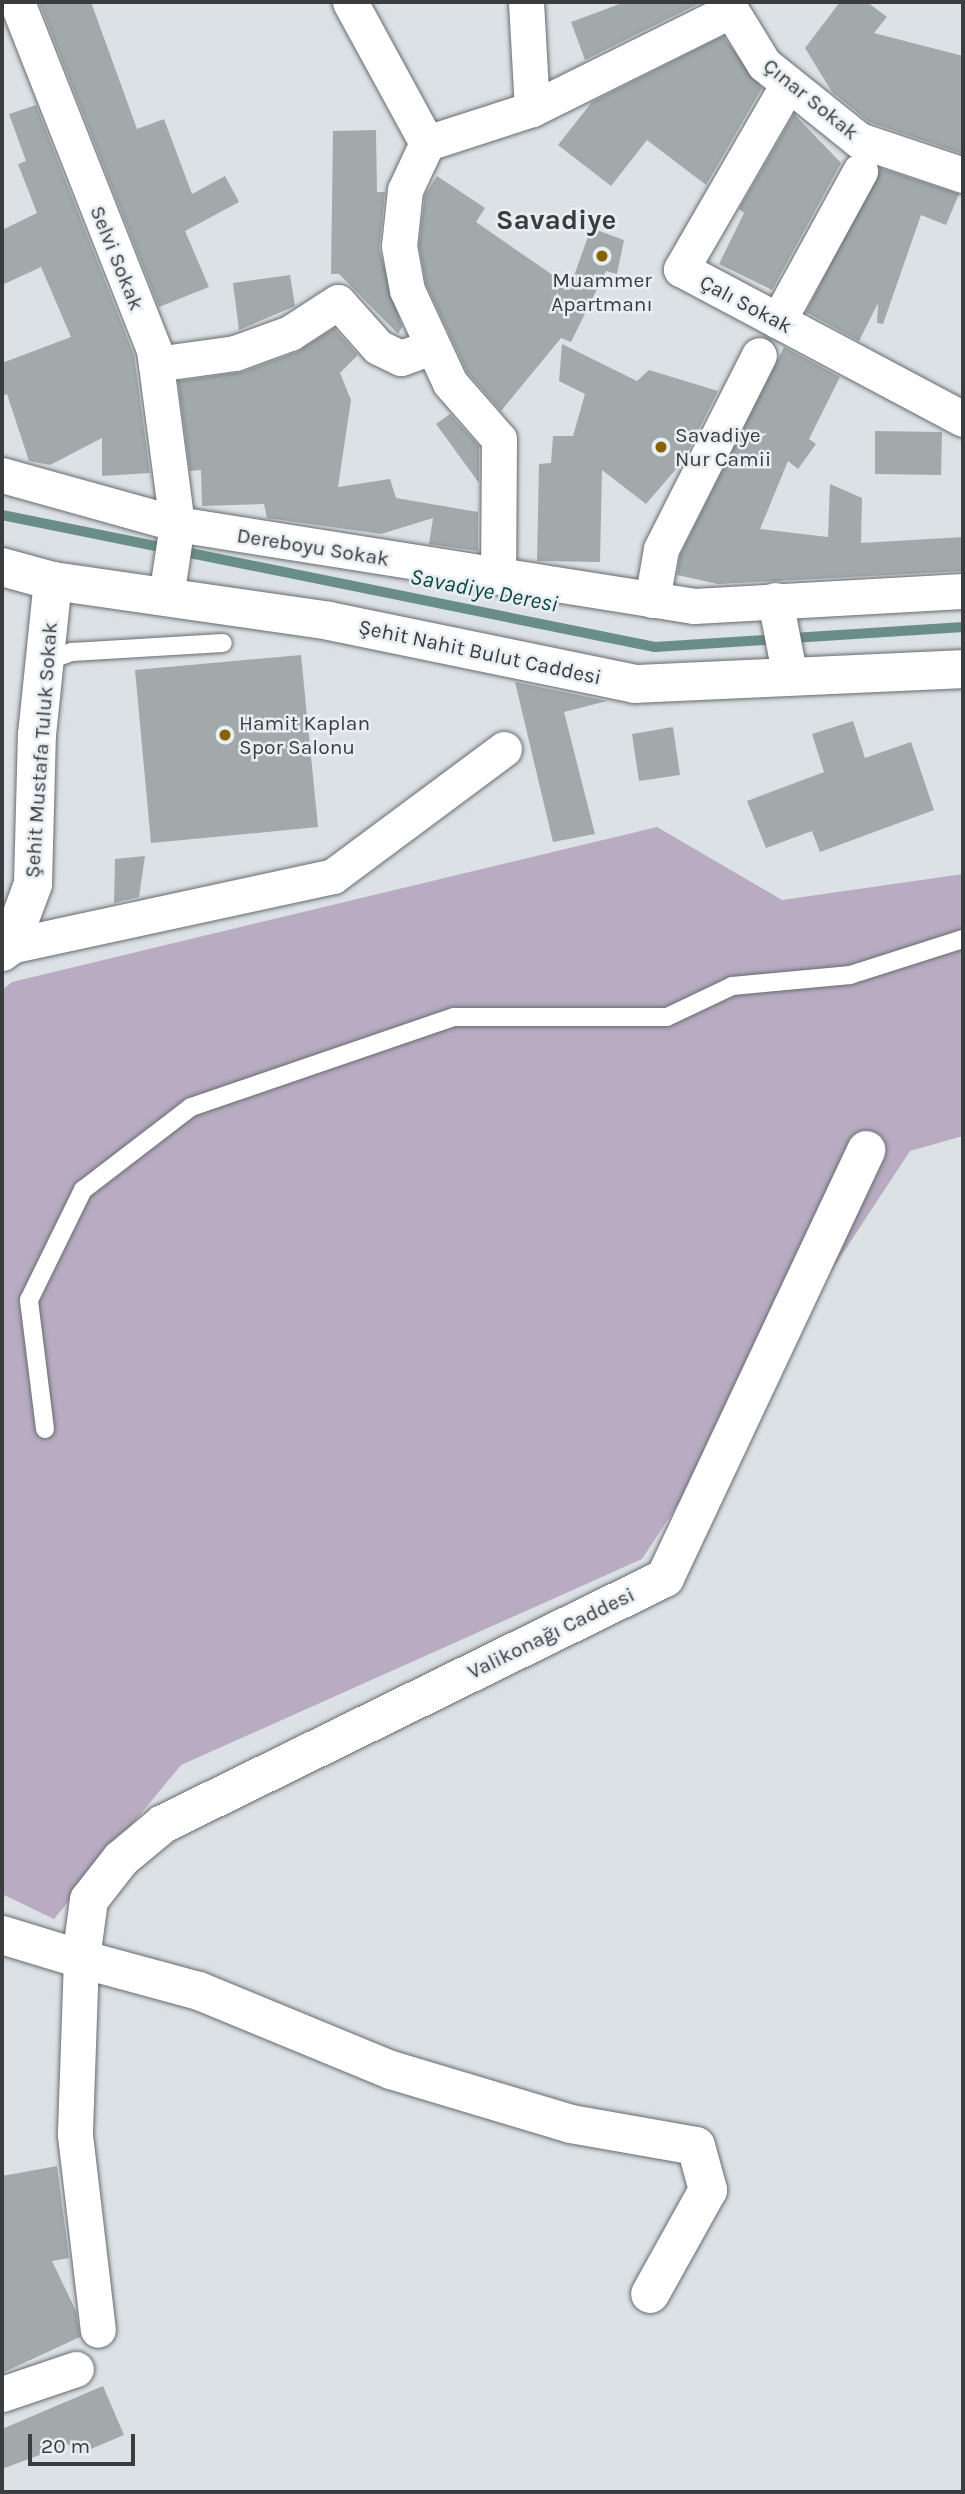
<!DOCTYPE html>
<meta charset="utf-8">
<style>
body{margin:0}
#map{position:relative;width:965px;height:2494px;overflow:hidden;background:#dce1e6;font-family:Karla,sans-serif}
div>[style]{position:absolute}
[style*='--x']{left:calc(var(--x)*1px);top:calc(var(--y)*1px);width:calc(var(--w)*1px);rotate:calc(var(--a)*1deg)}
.green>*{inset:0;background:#b9acc2}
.stream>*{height:10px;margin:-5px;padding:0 5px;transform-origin:5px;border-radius:5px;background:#688e87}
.building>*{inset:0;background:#a2a9ab}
.roads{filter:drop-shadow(0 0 2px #676c70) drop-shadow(0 0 2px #676c70)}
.lane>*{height:18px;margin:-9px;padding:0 9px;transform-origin:9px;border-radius:9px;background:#fff}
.street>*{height:35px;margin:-17.5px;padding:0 17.5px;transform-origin:17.5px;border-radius:17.5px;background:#fff}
.secondary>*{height:38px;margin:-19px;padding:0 19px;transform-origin:19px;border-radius:19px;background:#fff}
.dots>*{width:19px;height:19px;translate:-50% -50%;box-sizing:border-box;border:4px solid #e9eef3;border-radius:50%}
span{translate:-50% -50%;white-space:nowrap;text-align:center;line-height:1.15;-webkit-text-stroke:5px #e9eef3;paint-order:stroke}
.street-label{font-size:21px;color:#3a3c3e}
.poi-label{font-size:21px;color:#3a3c3e}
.left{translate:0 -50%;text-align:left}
.water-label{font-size:23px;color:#0b473f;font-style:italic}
.district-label{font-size:28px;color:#3a3c3e;font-weight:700}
.frame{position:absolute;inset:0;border:4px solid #3a3c3e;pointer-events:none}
.scale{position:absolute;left:28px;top:2434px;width:107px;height:32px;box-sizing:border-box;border:4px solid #3a3c3e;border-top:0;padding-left:9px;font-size:21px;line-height:24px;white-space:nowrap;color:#3a3c3e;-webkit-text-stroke:5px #e9eef3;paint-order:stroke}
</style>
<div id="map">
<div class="green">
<i style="clip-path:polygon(657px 827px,782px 900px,963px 874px,963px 1136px,910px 1151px,642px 1559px,181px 1765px,54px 1919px,2px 1894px,2px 990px,12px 982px)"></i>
</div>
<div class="stream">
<i style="--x:2;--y:515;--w:666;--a:11.43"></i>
<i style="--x:655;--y:647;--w:309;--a:-3.7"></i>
</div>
<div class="building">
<i style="clip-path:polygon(39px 2px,91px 2px,137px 129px,164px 119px,192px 194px,225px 176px,239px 202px,185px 231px,209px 287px,159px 307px)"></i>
<i style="clip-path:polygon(625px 2px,702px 2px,585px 60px,571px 22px)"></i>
<i style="clip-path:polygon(840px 2px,867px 2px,887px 17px,874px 33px,963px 56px,963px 154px,869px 122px,832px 92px,805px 48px)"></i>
<i style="clip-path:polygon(723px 36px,762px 88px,706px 185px,647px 140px,611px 186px,558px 145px,592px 102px)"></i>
<i style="clip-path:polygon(36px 105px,134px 355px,150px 473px,102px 476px,102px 438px,50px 465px,29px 461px,7px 394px,2px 396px,2px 363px,71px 337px,41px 267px,2px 285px,2px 230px,37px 213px,18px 164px,26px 161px,9px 114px)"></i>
<i style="clip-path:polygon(794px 114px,841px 163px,772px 290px,719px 264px,744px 213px,739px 209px)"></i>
<i style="clip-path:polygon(376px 130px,377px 192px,385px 192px,379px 249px,402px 327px,398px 334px,339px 274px,331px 274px,333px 131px)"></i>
<i style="clip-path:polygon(880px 168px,959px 194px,946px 225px,921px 215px,883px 324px,877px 323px,878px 303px,859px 341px,806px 312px)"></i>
<i style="clip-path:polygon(437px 176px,485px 208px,476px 222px,570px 287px,591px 228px,624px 240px,617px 274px,606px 271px,571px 342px,561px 338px,501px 411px,467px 372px,426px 284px,419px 245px,425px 195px)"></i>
<i style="clip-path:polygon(290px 275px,295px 306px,239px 330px,233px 283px)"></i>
<i style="clip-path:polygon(334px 328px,358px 355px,340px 373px,351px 400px,338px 487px,390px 479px,396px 498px,478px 512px,478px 551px,429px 544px,433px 518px,381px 534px,267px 518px,264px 504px,202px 506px,201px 470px,190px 471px,178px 381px,242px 372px,297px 352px)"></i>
<i style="clip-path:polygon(562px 344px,637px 381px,649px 370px,718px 391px,683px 461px,646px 504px,602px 470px,600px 562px,537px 561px,539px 464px,551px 463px,553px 436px,573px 436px,585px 394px,559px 381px)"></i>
<i style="clip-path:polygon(784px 347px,840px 377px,809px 439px,816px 444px,798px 469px,788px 461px,760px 529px,828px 537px,830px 484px,862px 498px,861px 543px,963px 537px,963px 571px,718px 584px,677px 575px,680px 555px)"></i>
<i style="clip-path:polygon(450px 414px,479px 446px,479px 483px,436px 424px)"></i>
<i style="clip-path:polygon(875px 431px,942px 432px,941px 475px,875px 474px)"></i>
<i style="clip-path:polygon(301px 655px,318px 827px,151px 843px,135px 670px)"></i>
<i style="clip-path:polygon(515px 682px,607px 701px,564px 712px,595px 834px,553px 842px)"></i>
<i style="clip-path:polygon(853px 721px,865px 758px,911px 742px,934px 810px,820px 852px,812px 831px,766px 848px,747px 801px,824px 772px,812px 734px)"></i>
<i style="clip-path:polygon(673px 727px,680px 775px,639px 781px,632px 734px)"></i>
<i style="clip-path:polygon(145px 856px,139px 897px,114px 903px,115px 859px)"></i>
<i style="clip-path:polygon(57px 2166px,69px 2258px,52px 2261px,76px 2311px,80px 2337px,2px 2373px,2px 2176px)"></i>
<i style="clip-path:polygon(103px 2386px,124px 2435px,74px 2456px,69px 2444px,2px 2469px,2px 2429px)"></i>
</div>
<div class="roads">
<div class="lane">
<i style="--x:44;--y:662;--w:30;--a:-20"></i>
<i style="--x:72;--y:652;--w:151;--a:-3.4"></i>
<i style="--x:45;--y:1429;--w:130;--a:-97.1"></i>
<i style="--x:29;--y:1300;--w:123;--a:-63.9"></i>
<i style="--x:83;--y:1190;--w:136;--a:-37.5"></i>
<i style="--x:191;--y:1107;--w:278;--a:-18.9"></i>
<i style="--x:454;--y:1017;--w:213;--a:0"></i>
<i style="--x:667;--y:1017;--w:72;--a:-25.5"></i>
<i style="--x:732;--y:986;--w:119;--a:-5.3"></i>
<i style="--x:850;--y:975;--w:119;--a:-17.7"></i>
</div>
<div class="street">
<i style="--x:17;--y:2;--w:374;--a:68.5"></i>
<i style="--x:154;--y:350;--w:176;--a:82.5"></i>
<i style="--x:177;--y:524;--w:74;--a:98.6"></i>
<i style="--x:350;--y:2;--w:161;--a:61.4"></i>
<i style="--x:427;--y:143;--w:110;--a:-17.9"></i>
<i style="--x:532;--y:109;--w:107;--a:-93.2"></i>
<i style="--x:726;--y:2;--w:73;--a:58.5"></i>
<i style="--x:764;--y:64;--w:122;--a:38.7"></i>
<i style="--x:859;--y:140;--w:110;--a:18.6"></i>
<i style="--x:788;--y:84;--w:214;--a:120"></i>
<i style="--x:681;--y:269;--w:319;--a:28"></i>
<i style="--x:532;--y:109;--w:222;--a:-26.4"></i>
<i style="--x:427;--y:143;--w:52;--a:115.1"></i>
<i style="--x:405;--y:190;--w:56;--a:96.1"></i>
<i style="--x:399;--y:246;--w:45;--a:79.7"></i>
<i style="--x:407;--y:290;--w:102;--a:65.2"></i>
<i style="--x:450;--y:383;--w:74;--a:48.8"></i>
<i style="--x:499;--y:439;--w:138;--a:90.4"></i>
<i style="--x:778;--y:321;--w:171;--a:-61.3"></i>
<i style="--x:156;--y:364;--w:80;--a:-7.9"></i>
<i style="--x:235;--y:353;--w:59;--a:-20"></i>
<i style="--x:290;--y:333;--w:57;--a:-32.9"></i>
<i style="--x:338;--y:302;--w:60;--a:48.4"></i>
<i style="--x:378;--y:347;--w:25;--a:26"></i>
<i style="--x:401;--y:358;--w:32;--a:-20"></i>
<i style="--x:2;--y:475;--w:182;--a:15.6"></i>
<i style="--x:177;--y:524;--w:523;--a:9.01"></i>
<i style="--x:694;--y:606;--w:269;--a:-3.2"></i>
<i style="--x:652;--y:600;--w:52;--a:-80"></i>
<i style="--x:661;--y:549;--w:217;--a:-63.2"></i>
<i style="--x:775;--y:600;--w:78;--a:79"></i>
<i style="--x:10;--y:946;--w:330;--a:-12.2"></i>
<i style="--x:333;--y:876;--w:213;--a:-36.6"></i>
<i style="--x:81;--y:1959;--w:176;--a:92"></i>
<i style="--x:75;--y:2135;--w:196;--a:83.3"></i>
<i style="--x:2;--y:2394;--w:78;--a:-18.7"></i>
</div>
<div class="secondary">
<i style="--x:2;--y:567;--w:53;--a:15.4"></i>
<i style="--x:53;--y:581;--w:279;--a:8.2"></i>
<i style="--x:329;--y:621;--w:312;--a:11.6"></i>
<i style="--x:635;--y:684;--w:328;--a:-2.6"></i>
<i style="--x:2;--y:952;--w:10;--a:-37"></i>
<i style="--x:10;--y:946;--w:66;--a:-69.6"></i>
<i style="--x:33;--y:884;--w:149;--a:-88.5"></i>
<i style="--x:37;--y:735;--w:155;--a:-84.1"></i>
<i style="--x:2;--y:1935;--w:83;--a:16.9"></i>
<i style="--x:81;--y:1959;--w:60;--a:-82.3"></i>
<i style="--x:89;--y:1900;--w:52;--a:-52"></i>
<i style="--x:121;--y:1859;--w:55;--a:-39.8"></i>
<i style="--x:163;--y:1824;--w:559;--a:-26.11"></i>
<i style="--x:665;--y:1578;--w:473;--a:-64.8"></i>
<i style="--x:81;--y:1959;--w:122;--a:15.2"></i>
<i style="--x:199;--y:1991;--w:208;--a:22.4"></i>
<i style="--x:391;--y:2070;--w:188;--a:16.7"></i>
<i style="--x:571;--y:2124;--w:127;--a:10"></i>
<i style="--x:696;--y:2146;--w:46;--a:74.7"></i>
<i style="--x:708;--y:2190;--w:119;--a:119.1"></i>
</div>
</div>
<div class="dots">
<i style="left:602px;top:256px;background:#866300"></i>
<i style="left:661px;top:447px;background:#866300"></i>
<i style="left:225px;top:735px;background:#866300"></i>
</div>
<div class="street-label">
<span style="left:811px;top:99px;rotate:39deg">Çınar Sokak</span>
<span style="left:117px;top:258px;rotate:68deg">Selvi Sokak</span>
<span style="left:746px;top:304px;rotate:28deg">Çalı Sokak</span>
<span style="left:313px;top:547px;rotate:9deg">Dereboyu Sokak</span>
<span style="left:480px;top:652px;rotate:12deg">Şehit Nahit Bulut Caddesi</span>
<span style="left:41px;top:750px;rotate:-86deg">Şehit Mustafa Tuluk Sokak</span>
<span style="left:551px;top:1633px;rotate:-26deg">Valikonağı Caddesi</span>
</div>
<div class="poi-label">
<span style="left:602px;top:292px">Muammer<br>Apartmanı</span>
<span class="left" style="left:675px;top:447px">Savadiye<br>Nur Camii</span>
<span class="left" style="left:239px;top:735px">Hamit Kaplan<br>Spor Salonu</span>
</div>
<div class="water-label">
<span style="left:484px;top:591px;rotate:11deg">Savadiye Deresi</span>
</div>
<div class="district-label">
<span style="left:556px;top:220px">Savadiye</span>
</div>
<div class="frame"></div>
<div class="scale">20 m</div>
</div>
